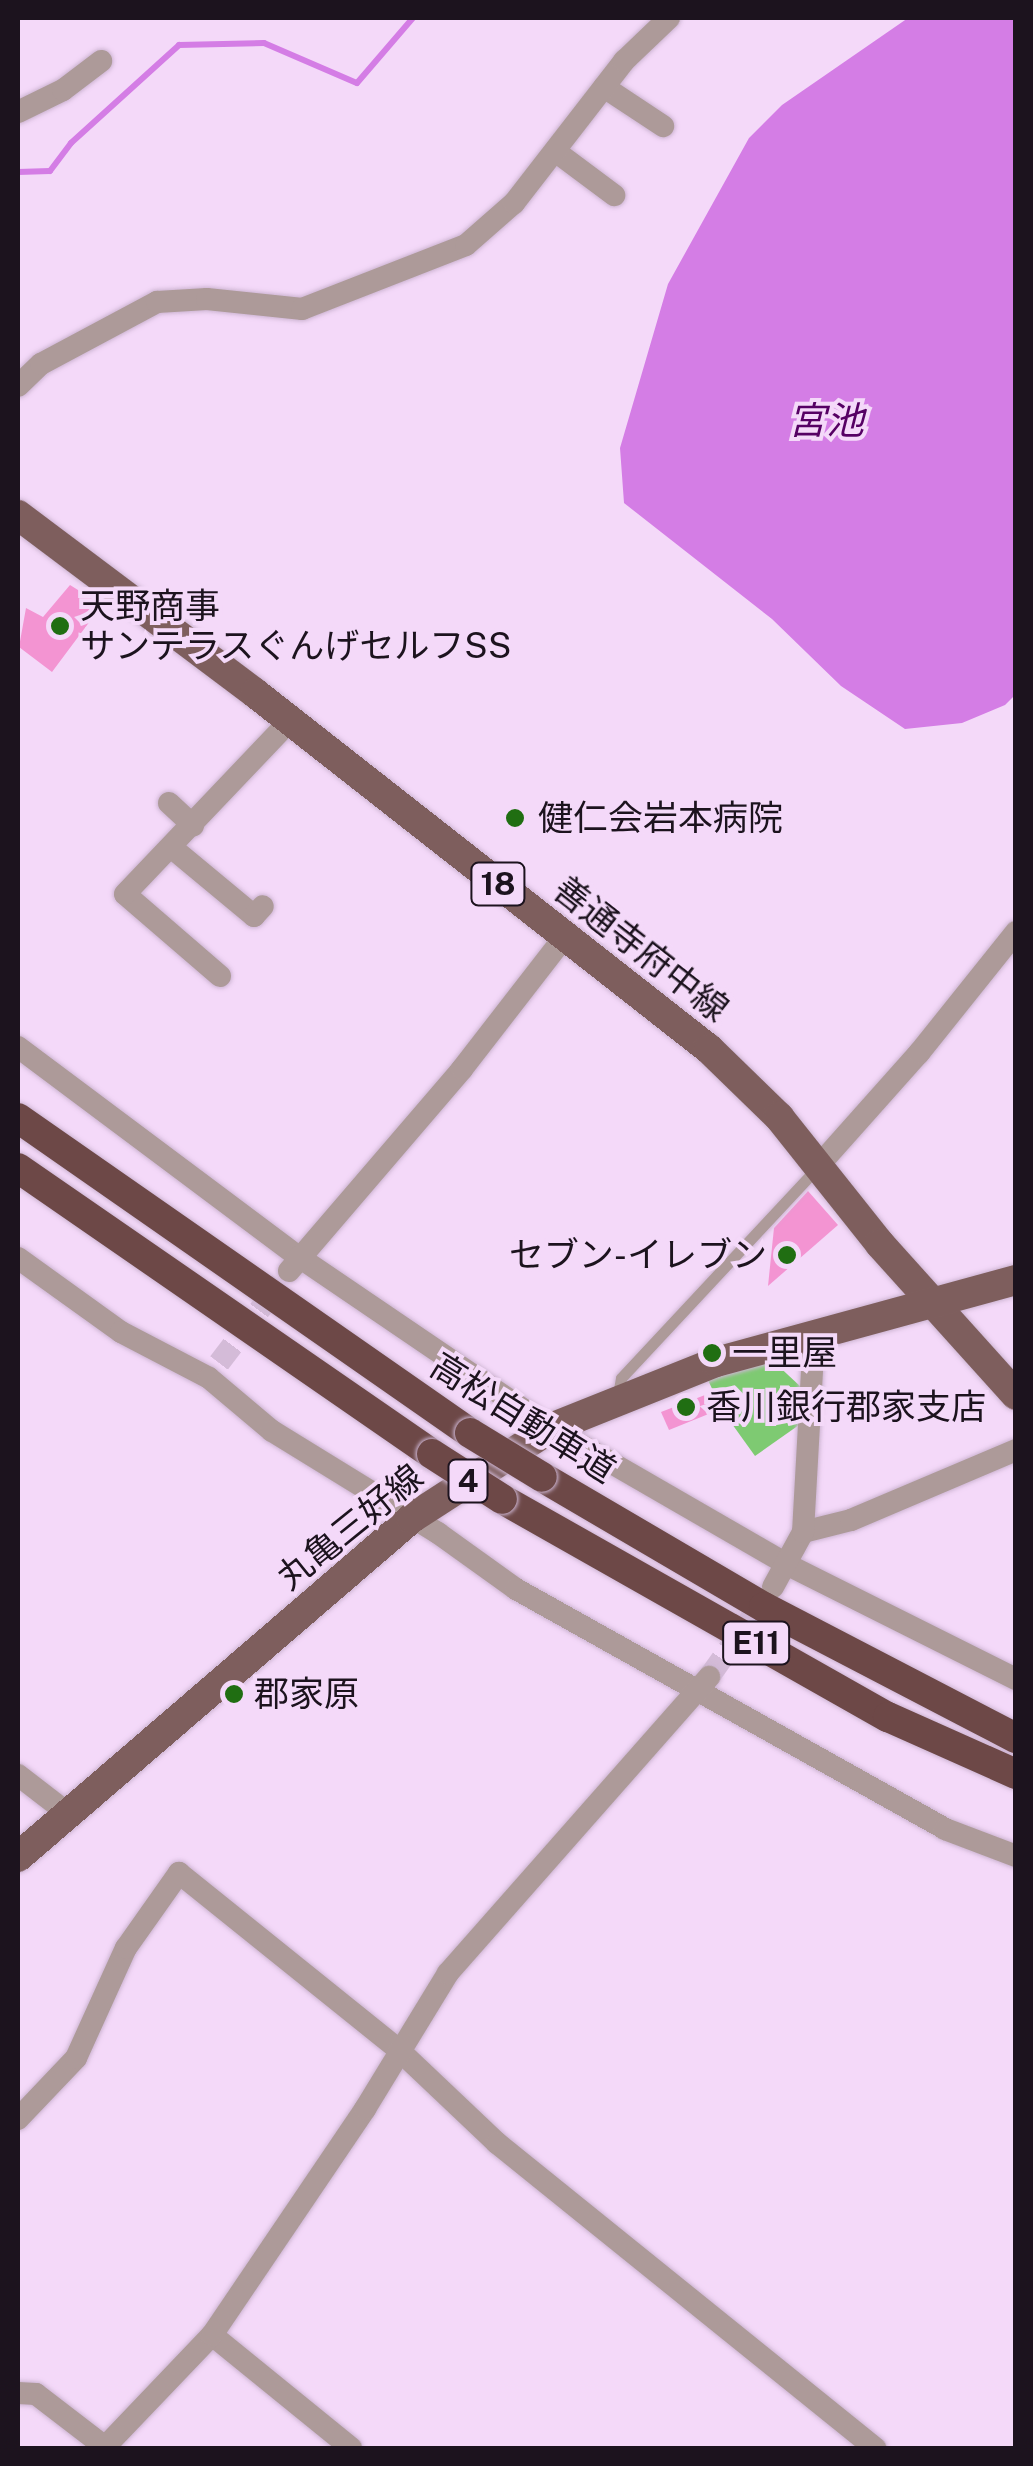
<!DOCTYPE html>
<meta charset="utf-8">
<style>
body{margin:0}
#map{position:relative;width:1033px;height:2466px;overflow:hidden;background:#f4d9f9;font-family:"Public Sans","Noto Sans JP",sans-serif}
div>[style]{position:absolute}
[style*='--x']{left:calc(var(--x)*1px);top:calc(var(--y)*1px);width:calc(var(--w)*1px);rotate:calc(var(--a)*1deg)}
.green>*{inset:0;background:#7eca72}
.water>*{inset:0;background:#d47de5}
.stream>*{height:6px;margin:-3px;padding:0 3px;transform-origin:3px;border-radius:3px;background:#d47de5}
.building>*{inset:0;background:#f394d2}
.street-tunnel>*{height:22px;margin-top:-11px;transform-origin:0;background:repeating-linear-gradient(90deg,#d4bbd8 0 22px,transparent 0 33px)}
.roads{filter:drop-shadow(0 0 2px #cdb5d2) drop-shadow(0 0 2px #cdb5d2)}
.lane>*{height:11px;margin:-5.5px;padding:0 5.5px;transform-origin:5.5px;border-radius:5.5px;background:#ad9a99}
.street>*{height:22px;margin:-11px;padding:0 11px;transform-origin:11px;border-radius:11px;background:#ad9a99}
.primary>*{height:30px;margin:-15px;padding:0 15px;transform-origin:15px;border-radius:15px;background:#7e5e5d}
.highway>*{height:30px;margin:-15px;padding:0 15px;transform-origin:15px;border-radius:15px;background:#6d4847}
.bridges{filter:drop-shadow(0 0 2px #cdb5d2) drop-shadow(0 0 2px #cdb5d2)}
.highway-bridge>*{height:30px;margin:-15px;padding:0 15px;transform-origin:15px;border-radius:15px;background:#6d4847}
.dots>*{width:28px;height:28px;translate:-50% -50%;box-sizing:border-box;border:5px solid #f4d9f9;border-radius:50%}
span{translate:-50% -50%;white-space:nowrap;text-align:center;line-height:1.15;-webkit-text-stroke:8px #f4d9f9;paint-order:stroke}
.shield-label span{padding:2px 8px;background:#f4d9f9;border:2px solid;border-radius:8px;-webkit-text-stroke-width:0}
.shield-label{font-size:32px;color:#1c131e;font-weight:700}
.poi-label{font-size:35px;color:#1c131e}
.left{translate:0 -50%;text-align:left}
.right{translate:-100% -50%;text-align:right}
.street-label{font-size:35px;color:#1c131e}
.water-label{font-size:38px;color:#560064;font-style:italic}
.frame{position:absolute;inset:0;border:20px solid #1c131e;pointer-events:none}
</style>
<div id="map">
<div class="green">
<i style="clip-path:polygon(773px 1361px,801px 1387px,799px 1425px,755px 1456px,722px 1410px,708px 1380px)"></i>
</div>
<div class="water">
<i style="clip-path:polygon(908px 18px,1015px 18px,1016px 694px,1005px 705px,962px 723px,905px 729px,841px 686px,772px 619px,624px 503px,620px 448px,668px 284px,749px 138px,782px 105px)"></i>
</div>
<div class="stream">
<i style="--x:18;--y:172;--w:32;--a:-2"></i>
<i style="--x:50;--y:171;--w:35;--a:-53"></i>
<i style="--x:71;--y:143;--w:146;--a:-42.2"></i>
<i style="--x:179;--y:45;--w:85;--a:-1.3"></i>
<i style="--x:264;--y:43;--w:101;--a:23.3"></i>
<i style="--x:357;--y:83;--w:86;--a:-49.3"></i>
</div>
<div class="building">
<i style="clip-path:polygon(70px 585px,102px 605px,52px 672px,19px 647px,26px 608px,43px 617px)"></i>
<i style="clip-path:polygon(808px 1191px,838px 1225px,768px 1286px,774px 1228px)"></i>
<i style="clip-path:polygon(705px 1395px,711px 1413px,669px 1430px,661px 1412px)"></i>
</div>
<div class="street-tunnel">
<i style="--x:219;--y:1363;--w:102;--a:-52.6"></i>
<i style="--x:709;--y:1677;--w:102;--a:-54.6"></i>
</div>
<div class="roads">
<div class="lane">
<i style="--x:618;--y:1395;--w:17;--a:-80"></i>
<i style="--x:621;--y:1378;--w:289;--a:-47"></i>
</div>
<div class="street">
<i style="--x:604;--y:87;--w:71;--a:33.5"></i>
<i style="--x:18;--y:112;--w:50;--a:-26.1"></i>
<i style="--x:63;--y:90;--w:48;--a:-37.3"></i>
<i style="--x:555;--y:151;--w:74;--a:36.7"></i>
<i style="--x:18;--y:386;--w:32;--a:-44"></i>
<i style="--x:41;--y:364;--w:132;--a:-28.1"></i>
<i style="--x:157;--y:302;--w:50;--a:-3.4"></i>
<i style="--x:207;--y:299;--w:96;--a:6"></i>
<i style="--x:302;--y:309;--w:176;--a:-21.3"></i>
<i style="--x:466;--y:245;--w:64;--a:-41.2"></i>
<i style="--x:514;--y:203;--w:180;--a:-52.2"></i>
<i style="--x:624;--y:61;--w:62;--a:-43.7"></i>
<i style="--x:169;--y:803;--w:33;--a:43"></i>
<i style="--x:171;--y:847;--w:108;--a:39.7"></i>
<i style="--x:254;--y:916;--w:13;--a:-48"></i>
<i style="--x:220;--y:976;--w:125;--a:-139.2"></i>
<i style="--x:125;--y:894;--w:239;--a:-46.4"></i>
<i style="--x:18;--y:1047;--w:351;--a:36.8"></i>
<i style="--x:299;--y:1257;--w:305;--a:34.2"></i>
<i style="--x:551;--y:1428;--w:274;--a:30"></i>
<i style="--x:788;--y:1565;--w:255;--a:26.6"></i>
<i style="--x:820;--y:1164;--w:149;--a:-48.3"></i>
<i style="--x:919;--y:1053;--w:155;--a:-51.3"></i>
<i style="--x:18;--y:1258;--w:127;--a:35.7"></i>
<i style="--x:121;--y:1332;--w:99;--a:27.6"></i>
<i style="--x:209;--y:1378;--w:82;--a:40.1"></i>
<i style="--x:272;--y:1431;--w:195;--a:31.6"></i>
<i style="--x:438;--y:1533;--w:96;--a:35.7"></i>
<i style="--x:516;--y:1589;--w:492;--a:29.2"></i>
<i style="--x:945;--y:1829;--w:76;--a:20.8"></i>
<i style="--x:289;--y:1271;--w:266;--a:-49.4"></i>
<i style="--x:462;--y:1069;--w:168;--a:-52.2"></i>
<i style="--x:803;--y:1532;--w:49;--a:-14"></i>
<i style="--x:851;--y:1520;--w:179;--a:-23"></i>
<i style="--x:773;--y:1587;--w:63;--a:-61.4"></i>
<i style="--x:803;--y:1532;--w:195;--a:-86.8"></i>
<i style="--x:18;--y:1775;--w:66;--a:37.6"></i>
<i style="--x:18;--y:2119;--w:84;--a:-46.4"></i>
<i style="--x:76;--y:2058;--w:121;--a:-65.6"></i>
<i style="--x:126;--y:1948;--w:92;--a:-54.8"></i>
<i style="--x:179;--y:1873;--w:284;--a:38.8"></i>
<i style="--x:400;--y:2051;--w:134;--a:43.5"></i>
<i style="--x:497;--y:2143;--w:486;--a:38.9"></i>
<i style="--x:212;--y:2335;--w:179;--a:39.1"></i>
<i style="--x:18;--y:2393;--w:18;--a:3"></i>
<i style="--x:36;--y:2394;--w:87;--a:37.5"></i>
<i style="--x:104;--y:2448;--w:156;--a:-46.3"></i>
<i style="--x:212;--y:2335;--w:273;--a:-55.9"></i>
<i style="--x:365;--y:2109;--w:159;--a:-58.6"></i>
<i style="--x:448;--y:1973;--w:395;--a:-48.6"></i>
</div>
<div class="primary">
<i style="--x:18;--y:515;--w:296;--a:36.9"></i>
<i style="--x:255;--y:693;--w:577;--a:38.1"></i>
<i style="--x:709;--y:1049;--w:98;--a:44.2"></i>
<i style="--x:779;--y:1117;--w:162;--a:51.5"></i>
<i style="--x:880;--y:1244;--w:203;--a:48"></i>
<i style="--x:18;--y:1857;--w:520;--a:-40.71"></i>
<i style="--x:412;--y:1518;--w:166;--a:-32.9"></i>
<i style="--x:551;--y:1428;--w:178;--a:-21.8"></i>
<i style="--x:716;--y:1362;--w:311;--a:-15.3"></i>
</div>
<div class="highway">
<i style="--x:18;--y:1118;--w:551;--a:34.87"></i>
<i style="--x:18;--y:1168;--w:503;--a:34.64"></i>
<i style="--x:542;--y:1477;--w:257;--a:30.4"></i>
<i style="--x:764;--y:1607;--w:284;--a:27.5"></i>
<i style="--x:502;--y:1499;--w:443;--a:29.5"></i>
<i style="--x:888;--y:1717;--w:140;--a:24"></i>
</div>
</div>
<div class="bridges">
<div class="highway-bridge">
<i style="--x:470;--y:1433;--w:84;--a:31.4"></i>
<i style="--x:432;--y:1454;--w:83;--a:32.7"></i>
</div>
</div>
<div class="dots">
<i style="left:60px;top:626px;background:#206e12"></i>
<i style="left:515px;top:818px;background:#206e12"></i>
<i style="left:787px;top:1255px;background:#206e12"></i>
<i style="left:712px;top:1353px;background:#206e12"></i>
<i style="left:686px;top:1407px;background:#206e12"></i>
<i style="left:234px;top:1694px;background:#206e12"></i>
</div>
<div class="shield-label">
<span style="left:498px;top:884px">18</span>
<span style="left:468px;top:1481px">4</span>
<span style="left:756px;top:1643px">E11</span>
</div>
<div class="poi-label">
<span class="left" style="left:80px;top:626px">天野商事<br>サンテラスぐんげセルフSS</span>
<span class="left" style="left:538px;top:818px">健仁会岩本病院</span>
<span class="right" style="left:767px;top:1255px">セブン-イレブン</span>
<span class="left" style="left:732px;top:1353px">一里屋</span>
<span class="left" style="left:706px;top:1407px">香川銀行郡家支店</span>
<span class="left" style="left:254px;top:1694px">郡家原</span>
</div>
<div class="street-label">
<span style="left:641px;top:949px;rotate:38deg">善通寺府中線</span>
<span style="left:523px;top:1418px;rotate:32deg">高松自動車道</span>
<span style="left:350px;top:1527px;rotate:-39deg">丸亀三好線</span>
</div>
<div class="water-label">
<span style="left:826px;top:421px">宮池</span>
</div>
<div class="frame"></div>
</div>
